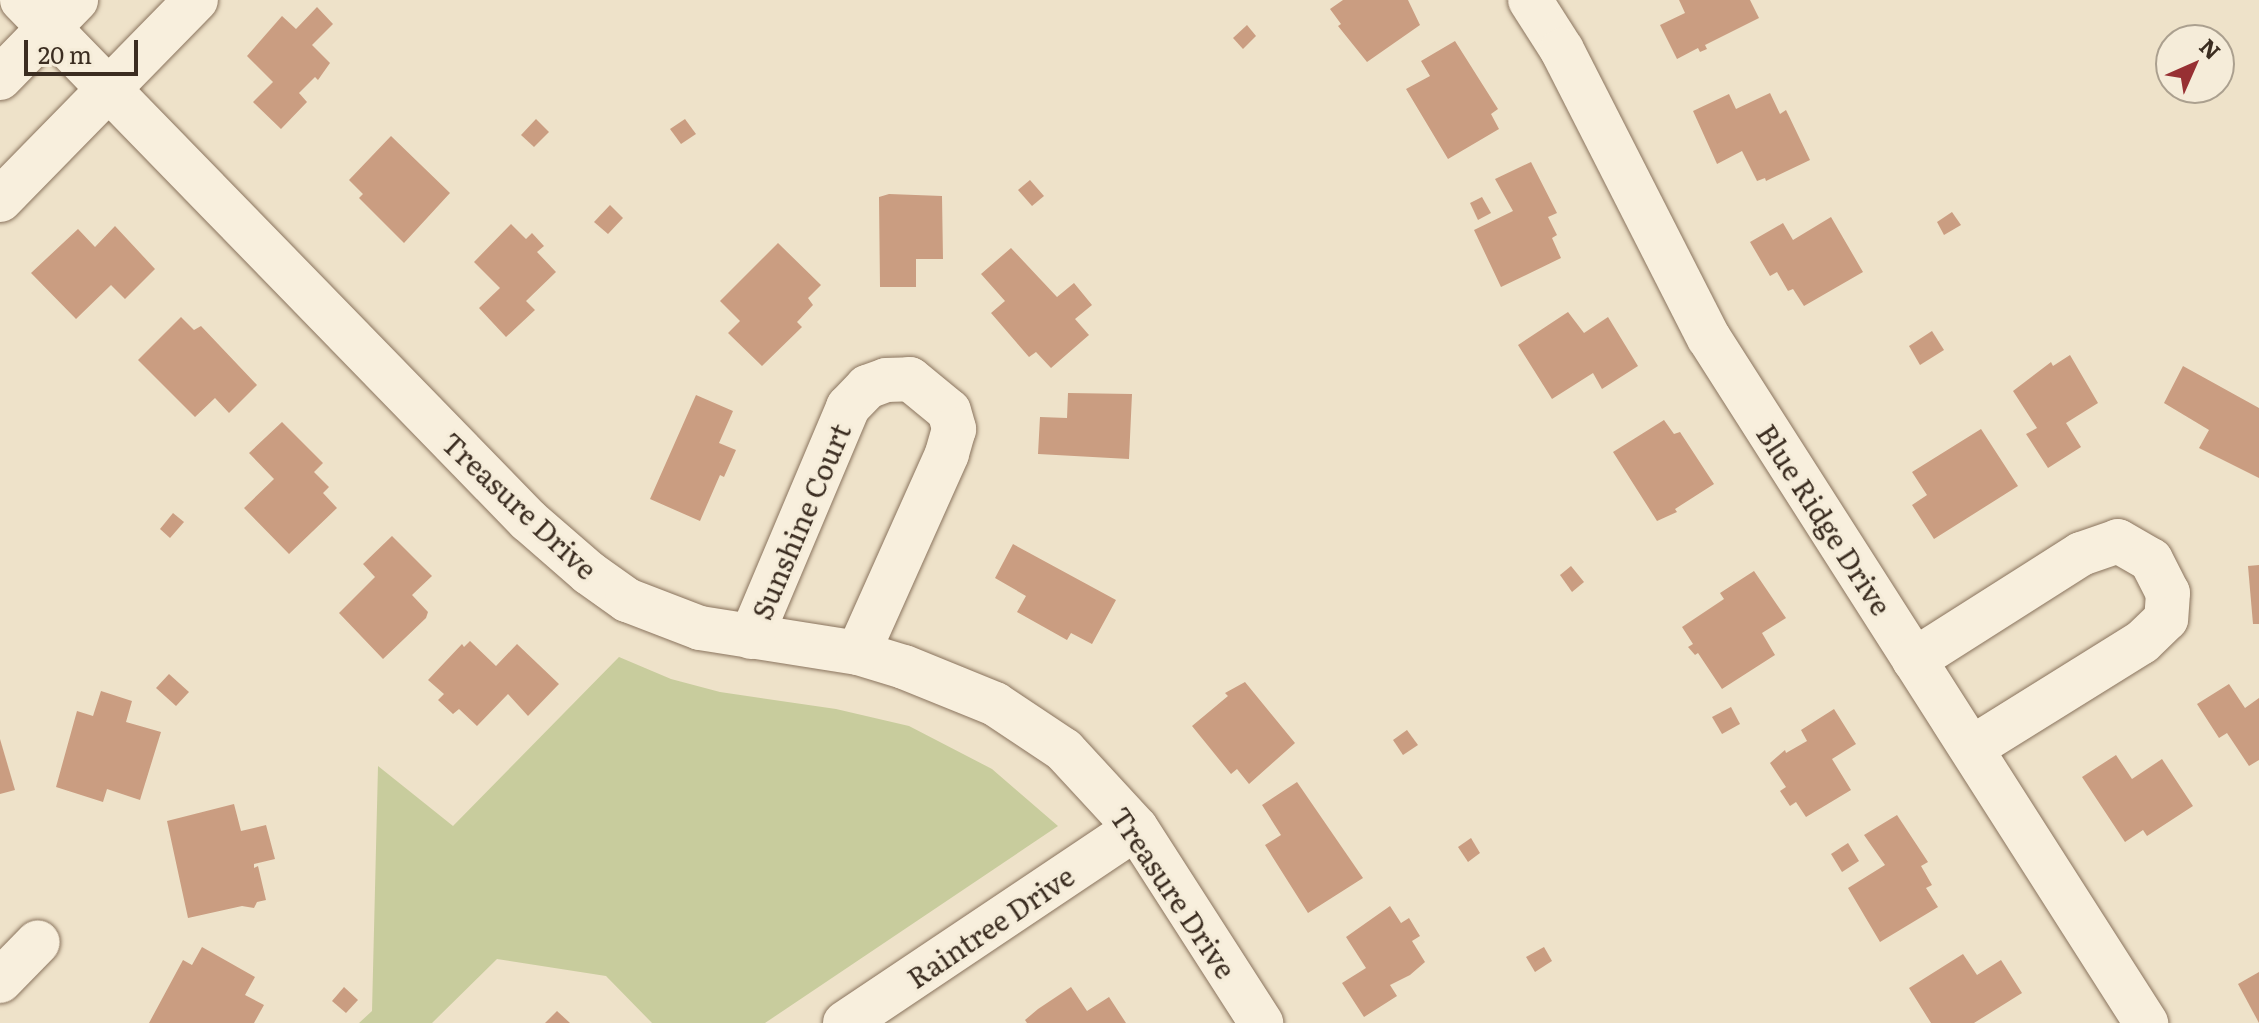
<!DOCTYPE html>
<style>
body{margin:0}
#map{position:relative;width:2259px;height:1023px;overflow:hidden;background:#eee2c9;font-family:Literata,serif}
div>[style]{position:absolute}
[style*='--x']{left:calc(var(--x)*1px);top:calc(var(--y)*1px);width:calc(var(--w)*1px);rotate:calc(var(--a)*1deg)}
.green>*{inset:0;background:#c8cc9d}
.building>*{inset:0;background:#ca9d81}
.roads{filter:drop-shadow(0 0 2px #8a745e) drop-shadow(0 0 2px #8a745e)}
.minor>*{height:44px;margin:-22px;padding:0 22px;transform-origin:22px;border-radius:22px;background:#f8efdd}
span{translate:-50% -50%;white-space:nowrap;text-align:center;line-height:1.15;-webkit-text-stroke:6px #f5ecd9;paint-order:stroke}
.street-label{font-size:28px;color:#3b2d21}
.north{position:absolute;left:2155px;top:24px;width:80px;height:80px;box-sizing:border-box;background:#f5ecd9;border:2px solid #aba08f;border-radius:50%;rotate:45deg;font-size:22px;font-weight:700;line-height:32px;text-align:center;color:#3b2d21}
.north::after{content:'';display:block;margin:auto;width:28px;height:36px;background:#973033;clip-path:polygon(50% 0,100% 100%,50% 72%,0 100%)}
.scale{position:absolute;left:24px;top:40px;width:114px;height:36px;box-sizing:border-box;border:4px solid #3b2d21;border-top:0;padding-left:10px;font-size:24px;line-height:28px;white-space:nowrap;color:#3b2d21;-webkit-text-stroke:6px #f5ecd9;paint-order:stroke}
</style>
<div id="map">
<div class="green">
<i style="clip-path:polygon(619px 657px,671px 679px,720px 692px,836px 709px,909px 726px,992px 769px,1058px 826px,765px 1023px,652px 1023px,606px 976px,497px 959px,432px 1023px,359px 1023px,372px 1011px,378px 766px,453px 826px)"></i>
</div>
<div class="building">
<i style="clip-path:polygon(1343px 0,1408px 0,1420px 25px,1367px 62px,1338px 26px,1341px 24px,1330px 9px)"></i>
<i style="clip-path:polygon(1679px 0,1750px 0,1759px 18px,1705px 45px,1707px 49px,1700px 52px,1698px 48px,1677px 59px,1660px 25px,1685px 13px)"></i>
<i style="clip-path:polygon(317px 7px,333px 24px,312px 45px,330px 63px,318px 80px,315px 77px,299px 93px,307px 102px,281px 129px,253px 102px,273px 82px,247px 56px,282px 16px,296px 29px)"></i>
<i style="clip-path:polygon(1247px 25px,1256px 36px,1243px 49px,1233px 38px)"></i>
<i style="clip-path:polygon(1455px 41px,1498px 109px,1491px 114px,1499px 129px,1448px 159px,1406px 89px,1430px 76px,1421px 61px)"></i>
<i style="clip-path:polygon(1770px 93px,1780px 114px,1786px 110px,1810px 160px,1766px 181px,1765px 178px,1757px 181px,1742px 151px,1717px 164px,1693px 111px,1729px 94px,1736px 109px)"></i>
<i style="clip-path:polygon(536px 119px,549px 132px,534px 147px,521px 135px)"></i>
<i style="clip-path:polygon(685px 119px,696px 134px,681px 144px,670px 129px)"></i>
<i style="clip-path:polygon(391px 136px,450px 193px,404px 243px,359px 198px,363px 194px,349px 180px)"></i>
<i style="clip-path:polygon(1531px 162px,1557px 213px,1548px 217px,1557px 235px,1552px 238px,1561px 258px,1501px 287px,1474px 230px,1513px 211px,1495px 179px)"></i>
<i style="clip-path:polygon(1030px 180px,1044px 196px,1032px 206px,1018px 190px)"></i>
<i style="clip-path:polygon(889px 194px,942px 196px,943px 259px,916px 259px,916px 287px,880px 287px,879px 197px)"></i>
<i style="clip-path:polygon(1482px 197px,1491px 213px,1478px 220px,1470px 203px)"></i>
<i style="clip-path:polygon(610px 205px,623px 218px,608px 234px,594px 222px)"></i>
<i style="clip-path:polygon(1952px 212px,1961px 225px,1944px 235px,1937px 222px)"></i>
<i style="clip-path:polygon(1831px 217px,1863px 272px,1804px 306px,1793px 289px,1788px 291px,1777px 272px,1770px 276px,1750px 242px,1783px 223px,1793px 240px)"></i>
<i style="clip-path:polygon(511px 224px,526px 239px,532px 233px,544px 246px,537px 252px,556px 272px,526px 301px,535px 310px,506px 337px,479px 308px,500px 288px,474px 262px)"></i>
<i style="clip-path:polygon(115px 226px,155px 269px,125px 299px,111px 285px,76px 319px,31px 273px,78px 229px,95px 247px)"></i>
<i style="clip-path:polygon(778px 243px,821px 285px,808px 298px,813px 305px,797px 322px,802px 327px,762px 366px,728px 333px,740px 321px,720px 301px)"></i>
<i style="clip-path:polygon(1011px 248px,1057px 297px,1074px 283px,1092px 305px,1075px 319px,1089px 335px,1051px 368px,1036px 352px,1029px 357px,991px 313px,1005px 301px,981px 274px)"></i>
<i style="clip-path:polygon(1568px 312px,1584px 333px,1608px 317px,1638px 366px,1602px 389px,1593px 373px,1552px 399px,1518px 345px)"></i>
<i style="clip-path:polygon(181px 317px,194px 330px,201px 326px,257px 385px,229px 413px,215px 398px,195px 417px,138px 360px)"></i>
<i style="clip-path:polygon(1932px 331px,1944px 350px,1920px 365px,1909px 346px)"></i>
<i style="clip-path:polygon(2070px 355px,2098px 403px,2066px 423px,2081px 447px,2048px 468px,2026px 434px,2037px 428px,2013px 391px,2051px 362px,2053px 366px)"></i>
<i style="clip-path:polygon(2183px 366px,2259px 408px,2259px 478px,2199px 448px,2209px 430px,2164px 403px)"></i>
<i style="clip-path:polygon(1068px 393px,1132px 394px,1129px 459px,1038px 454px,1040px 417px,1067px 418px)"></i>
<i style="clip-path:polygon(696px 395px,733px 411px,719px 443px,736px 450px,724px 477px,720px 475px,700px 521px,650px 499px)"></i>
<i style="clip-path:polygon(1664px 420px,1674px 434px,1680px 432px,1714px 484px,1675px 509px,1677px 512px,1657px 521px,1613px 452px)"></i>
<i style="clip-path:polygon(282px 422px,323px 463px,314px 472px,329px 487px,323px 493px,337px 508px,289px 554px,244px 508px,274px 479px,249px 453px)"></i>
<i style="clip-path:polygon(1981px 429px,2018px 486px,1934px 539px,1912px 505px,1927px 495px,1912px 472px)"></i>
<i style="clip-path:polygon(173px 513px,184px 522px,170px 538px,160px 529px)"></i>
<i style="clip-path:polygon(392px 536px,432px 576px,412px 595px,428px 612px,426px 618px,383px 659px,339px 613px,375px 577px,363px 564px)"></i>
<i style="clip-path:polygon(1013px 544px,1116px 600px,1092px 644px,1071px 633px,1067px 640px,1017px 612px,1026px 596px,995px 578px)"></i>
<i style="clip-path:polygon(2259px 565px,2259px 624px,2253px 624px,2248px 566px)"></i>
<i style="clip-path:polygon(1571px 566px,1584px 582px,1572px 592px,1560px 575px)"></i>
<i style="clip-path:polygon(1754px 571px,1786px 618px,1762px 633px,1775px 655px,1722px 689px,1698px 653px,1695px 655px,1688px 647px,1693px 644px,1682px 627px,1724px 599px,1720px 593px)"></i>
<i style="clip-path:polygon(470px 641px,496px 666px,517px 644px,559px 684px,528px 716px,508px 694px,477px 726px,459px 709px,453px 714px,438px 700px,444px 694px,428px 680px,462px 644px,464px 647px)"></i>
<i style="clip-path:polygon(169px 674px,189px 692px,176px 706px,156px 688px)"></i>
<i style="clip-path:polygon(1245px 682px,1295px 743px,1249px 784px,1237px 769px,1231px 774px,1192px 726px,1228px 696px,1225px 693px)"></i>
<i style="clip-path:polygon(2229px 684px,2245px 708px,2259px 698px,2259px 760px,2249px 766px,2227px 733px,2219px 738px,2197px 704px)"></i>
<i style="clip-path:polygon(101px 691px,132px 701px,126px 722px,161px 732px,140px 800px,107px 789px,103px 802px,56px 787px,77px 711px,93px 716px)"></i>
<i style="clip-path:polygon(1731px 707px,1740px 724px,1722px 734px,1712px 717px)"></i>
<i style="clip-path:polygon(1834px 709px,1856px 744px,1832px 759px,1851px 790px,1806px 817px,1796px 802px,1790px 806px,1780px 791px,1786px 787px,1770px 763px,1785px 750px,1786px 753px,1807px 741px,1801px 730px)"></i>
<i style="clip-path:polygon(1407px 730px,1418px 745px,1403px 755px,1393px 740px)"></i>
<i style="clip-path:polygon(0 739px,15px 790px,0 794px)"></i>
<i style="clip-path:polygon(2116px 755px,2132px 779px,2162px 759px,2193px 806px,2147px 836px,2143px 830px,2125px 842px,2082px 777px)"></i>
<i style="clip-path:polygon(1297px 782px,1363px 878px,1308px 913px,1265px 845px,1281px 835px,1262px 805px)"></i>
<i style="clip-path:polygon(234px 804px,241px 831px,266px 825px,275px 859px,254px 864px,254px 868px,258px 866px,266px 900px,257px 902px,254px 908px,242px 906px,188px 918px,167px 821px)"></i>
<i style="clip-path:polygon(1897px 815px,1928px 862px,1921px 866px,1932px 885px,1926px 888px,1938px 907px,1880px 942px,1848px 888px,1885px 865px,1864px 835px)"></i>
<i style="clip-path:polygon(1471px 838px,1480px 853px,1468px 862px,1458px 847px)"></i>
<i style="clip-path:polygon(1848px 843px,1859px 861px,1842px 872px,1831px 854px)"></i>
<i style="clip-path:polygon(1390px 906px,1401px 923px,1409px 918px,1420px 936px,1412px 941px,1425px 962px,1410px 975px,1390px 985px,1397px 996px,1364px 1017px,1342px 983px,1366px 968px,1346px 937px)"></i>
<i style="clip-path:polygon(202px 947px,255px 977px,245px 995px,264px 1005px,254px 1023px,149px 1023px,183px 960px,192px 965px)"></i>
<i style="clip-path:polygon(1544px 947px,1552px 961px,1535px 972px,1526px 957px)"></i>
<i style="clip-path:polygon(1963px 954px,1977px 975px,2001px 960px,2022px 993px,1974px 1023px,1931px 1023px,1909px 988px)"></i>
<i style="clip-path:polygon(2259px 972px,2259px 1023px,2238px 984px)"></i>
<i style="clip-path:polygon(344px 987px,358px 1000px,346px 1013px,332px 1001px)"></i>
<i style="clip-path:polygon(1071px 987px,1087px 1011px,1109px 997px,1126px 1023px,1027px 1023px,1025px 1020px,1038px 1009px)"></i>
<i style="clip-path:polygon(557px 1011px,570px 1023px,545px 1023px)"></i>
</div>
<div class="roads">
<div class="minor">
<i style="--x:22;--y:0;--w:726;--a:45.78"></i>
<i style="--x:528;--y:520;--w:81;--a:41"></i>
<i style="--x:589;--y:573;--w:47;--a:35.4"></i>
<i style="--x:627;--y:600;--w:78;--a:21"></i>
<i style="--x:700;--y:628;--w:160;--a:9"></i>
<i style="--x:858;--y:653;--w:48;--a:16.9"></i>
<i style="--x:904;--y:667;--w:98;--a:22.1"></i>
<i style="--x:995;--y:704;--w:83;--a:33.7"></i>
<i style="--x:1064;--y:750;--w:106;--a:47.3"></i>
<i style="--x:1136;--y:828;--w:232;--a:57.3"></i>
<i style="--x:1530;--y:0;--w:59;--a:57.4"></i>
<i style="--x:1562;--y:50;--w:323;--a:63"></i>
<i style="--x:1709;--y:338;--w:813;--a:57.46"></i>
<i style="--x:0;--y:78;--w:109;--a:-45.7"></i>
<i style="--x:0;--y:200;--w:280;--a:-45.6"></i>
<i style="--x:751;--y:637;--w:250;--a:-67.1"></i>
<i style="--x:848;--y:407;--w:28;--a:-46"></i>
<i style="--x:867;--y:387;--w:20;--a:-20"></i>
<i style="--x:886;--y:380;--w:24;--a:-2"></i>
<i style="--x:910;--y:379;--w:50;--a:39.4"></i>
<i style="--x:949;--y:411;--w:19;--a:74"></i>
<i style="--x:954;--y:429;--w:26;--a:106"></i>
<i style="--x:947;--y:454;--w:218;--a:114.1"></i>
<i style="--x:1914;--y:660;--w:198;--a:-32.4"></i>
<i style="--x:2081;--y:554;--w:39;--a:-19"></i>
<i style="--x:2118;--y:541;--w:38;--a:30"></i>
<i style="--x:2151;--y:560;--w:37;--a:63"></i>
<i style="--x:2168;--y:593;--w:26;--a:94"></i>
<i style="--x:2166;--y:619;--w:33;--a:136"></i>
<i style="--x:2142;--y:642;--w:200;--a:148.1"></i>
<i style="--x:0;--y:981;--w:54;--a:-45.7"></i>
<i style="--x:845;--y:1023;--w:350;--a:-33.8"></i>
</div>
</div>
<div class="street-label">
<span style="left:520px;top:505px;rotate:43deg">Treasure Drive</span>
<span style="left:1825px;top:519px;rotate:57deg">Blue Ridge Drive</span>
<span style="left:800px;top:521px;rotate:-67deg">Sunshine Court</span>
<span style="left:1174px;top:892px;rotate:56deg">Treasure Drive</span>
<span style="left:990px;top:926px;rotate:-34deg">Raintree Drive</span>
</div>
<div class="north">N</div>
<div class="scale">20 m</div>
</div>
